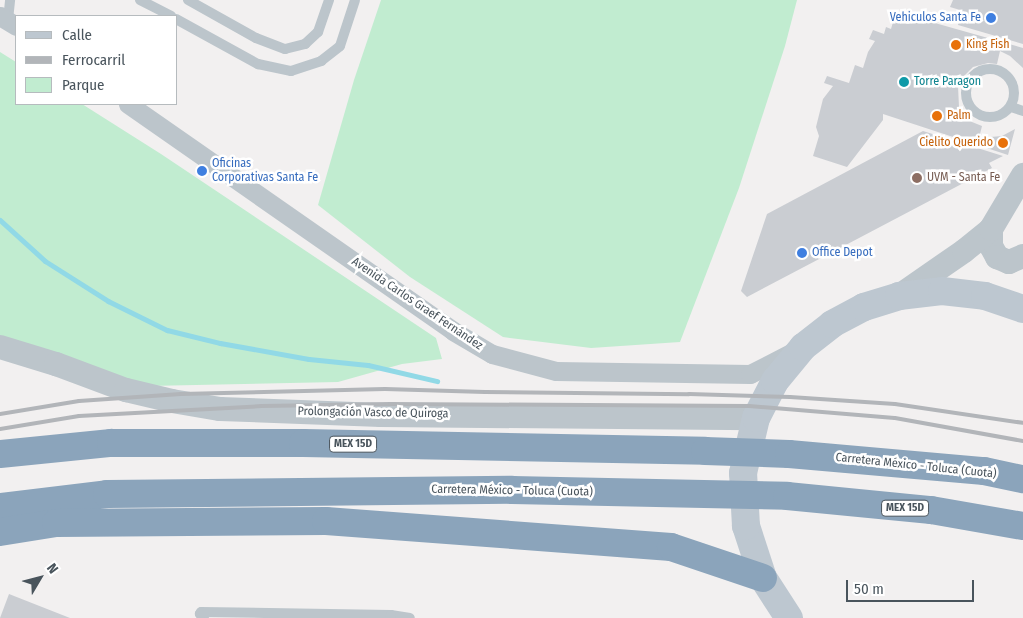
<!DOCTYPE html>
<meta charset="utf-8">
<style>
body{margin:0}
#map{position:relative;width:1023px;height:618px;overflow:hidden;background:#f2f0f0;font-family:"Fira Sans Condensed",sans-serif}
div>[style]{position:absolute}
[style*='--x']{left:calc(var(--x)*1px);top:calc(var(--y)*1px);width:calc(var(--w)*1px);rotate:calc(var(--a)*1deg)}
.green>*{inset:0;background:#c1ecd0}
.stream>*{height:5px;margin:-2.5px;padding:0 2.5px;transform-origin:2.5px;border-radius:2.5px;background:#91d9e6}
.building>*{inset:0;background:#cacdd2}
.service>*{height:10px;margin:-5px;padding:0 5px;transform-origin:5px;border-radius:5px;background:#bcc5cb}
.service>.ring{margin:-5px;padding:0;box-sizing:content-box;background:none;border:10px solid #bcc5cb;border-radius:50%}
.minor>*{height:19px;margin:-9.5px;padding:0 9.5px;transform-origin:9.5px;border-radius:9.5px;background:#bcc5cb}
.tertiary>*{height:24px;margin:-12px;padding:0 12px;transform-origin:12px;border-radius:12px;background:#bcc5cb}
.secondary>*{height:28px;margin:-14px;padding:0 14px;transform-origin:14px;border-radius:14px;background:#bdc7d0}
.motorway>*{height:28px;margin:-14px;padding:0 14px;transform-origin:14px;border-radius:14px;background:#8ba4bb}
.rail>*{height:4px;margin:-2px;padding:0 2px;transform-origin:2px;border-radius:2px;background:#b2b5b9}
.dots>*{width:14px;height:14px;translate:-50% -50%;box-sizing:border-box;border:2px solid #fff;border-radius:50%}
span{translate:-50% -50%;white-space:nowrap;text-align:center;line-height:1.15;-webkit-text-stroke:5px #fff;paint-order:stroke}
.shield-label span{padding:1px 4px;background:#fff;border:1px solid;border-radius:4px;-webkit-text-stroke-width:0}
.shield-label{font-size:11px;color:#49545c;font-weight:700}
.shop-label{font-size:12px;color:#366cbe}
.right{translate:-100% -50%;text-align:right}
.left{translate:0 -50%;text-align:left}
.food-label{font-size:12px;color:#c56008}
.culture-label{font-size:12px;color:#0d838f}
.education-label{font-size:12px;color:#785e54}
.street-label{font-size:12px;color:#49545c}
.legend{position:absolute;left:15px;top:15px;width:162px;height:90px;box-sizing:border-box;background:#fff;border:1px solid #b6bbbe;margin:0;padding:6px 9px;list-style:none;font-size:15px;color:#49545c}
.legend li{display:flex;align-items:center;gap:10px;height:25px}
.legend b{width:25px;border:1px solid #b6bbbe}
.north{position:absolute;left:15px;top:553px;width:50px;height:50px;-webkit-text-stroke:4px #fff;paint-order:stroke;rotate:53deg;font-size:14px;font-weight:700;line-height:20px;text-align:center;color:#49545c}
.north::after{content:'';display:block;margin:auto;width:18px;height:22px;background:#49545c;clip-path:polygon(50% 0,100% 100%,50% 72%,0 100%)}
.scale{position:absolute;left:846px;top:580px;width:128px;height:22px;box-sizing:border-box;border:2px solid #49545c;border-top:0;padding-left:6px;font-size:15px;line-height:18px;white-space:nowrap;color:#49545c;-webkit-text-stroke:4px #fff;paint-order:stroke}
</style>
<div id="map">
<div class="green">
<i style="clip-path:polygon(381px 0,797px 0,785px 46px,739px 188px,680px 342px,591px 348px,503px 337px,410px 277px,318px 205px,354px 80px)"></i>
<i style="clip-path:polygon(0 52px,16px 62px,16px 104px,82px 104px,161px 154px,436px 338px,442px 359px,402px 364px,338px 382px,148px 386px,0 336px)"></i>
</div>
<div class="stream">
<i style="--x:0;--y:220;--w:61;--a:42.3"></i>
<i style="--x:45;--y:261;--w:75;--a:32.4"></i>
<i style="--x:108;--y:301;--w:66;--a:26.2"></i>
<i style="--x:167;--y:330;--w:55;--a:13.8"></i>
<i style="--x:220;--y:343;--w:90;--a:10.2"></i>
<i style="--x:309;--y:359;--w:59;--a:5.8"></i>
<i style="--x:368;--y:365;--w:71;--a:13.1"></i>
</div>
<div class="building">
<i style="clip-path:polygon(953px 0,1023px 0,1023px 44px,958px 25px,960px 10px,950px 7px)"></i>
<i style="clip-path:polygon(896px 12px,1023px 48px,1023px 68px,1010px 56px,1000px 51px,997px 64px,988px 63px,973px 67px,962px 78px,958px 86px,959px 107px,972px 122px,982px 126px,979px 138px,1002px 136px,1015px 129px,1008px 155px,883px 114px,883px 120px,847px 167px,813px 156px,819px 136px,816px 127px,823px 99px,833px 86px,824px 83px,827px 76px,849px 83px,855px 65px,863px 68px,868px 52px,875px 41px,869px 39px,873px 30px,884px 34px,886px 27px,891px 29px)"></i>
<i style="clip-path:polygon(923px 131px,1003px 156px,989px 163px,992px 168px,747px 297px,741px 291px,767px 214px)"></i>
<i style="clip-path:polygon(9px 594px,70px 618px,0 618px)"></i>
</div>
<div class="service">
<i style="--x:140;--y:0;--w:35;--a:27"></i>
<i style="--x:188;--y:0;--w:78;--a:29.2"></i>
<i style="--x:256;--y:38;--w:31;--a:21"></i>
<i style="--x:285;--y:49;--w:21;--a:-14"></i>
<i style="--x:305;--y:44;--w:18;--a:-43"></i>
<i style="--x:318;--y:32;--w:34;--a:-71"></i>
<i style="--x:176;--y:19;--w:94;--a:28.8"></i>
<i style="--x:258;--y:64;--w:34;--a:12"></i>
<i style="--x:291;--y:71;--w:32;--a:-18"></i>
<i style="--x:321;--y:61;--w:24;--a:-38"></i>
<i style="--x:340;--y:46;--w:48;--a:-71.9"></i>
<i style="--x:8;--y:20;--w:20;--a:-84"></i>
<i class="ring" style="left:966px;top:69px;width:38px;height:38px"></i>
<i style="--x:1011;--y:107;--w:13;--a:18"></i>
<i style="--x:391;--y:615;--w:19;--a:9"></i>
<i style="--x:204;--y:618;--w:6;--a:-135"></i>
<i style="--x:200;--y:614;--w:2;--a:-63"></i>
<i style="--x:201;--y:612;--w:190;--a:0.9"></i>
<i style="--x:391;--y:615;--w:3;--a:108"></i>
</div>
<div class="minor">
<i style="--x:0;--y:16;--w:19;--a:32"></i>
<i style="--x:128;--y:104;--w:396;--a:34.9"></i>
<i style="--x:453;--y:331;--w:45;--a:30.5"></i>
<i style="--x:492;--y:354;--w:66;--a:14.9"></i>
<i style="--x:556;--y:371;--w:194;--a:0.9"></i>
<i style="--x:750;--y:374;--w:46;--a:-27.1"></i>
</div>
<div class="tertiary">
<i style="--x:991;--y:229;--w:17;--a:90"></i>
<i style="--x:991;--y:246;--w:13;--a:61"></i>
<i style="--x:997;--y:257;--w:13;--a:23"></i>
<i style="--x:1009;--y:262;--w:15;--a:-23"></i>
<i style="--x:899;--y:296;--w:79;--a:-34.7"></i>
<i style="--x:964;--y:251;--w:35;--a:-39"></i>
<i style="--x:991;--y:229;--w:63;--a:-59.3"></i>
<i style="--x:0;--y:347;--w:59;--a:16.9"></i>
<i style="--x:56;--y:364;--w:75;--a:20.4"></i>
<i style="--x:126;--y:390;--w:47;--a:13.4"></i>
<i style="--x:172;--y:401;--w:49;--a:9.5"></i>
<i style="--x:220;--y:409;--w:161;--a:2.1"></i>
<i style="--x:381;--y:415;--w:375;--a:0.5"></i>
</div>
<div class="secondary">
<i style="--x:789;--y:618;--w:48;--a:-123"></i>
<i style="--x:763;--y:578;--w:55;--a:-108.1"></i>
<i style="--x:746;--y:526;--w:53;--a:-93.2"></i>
<i style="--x:743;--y:473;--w:57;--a:-76.7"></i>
<i style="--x:756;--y:418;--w:42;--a:-62.8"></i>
<i style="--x:775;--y:381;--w:44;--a:-50.5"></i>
<i style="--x:803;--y:347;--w:37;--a:-38"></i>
<i style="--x:832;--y:324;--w:36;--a:-28"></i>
<i style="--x:864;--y:307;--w:37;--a:-17"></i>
<i style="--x:899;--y:296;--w:43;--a:-6.6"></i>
<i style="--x:942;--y:291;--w:43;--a:6.6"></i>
<i style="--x:985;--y:296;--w:40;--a:18.9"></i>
</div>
<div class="motorway">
<i style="--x:0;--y:454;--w:112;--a:-5.7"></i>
<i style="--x:111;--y:443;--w:192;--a:0"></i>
<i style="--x:303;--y:443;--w:402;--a:1.1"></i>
<i style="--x:705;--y:451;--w:84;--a:2"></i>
<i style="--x:789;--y:454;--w:196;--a:5"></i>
<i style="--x:984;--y:471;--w:40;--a:12"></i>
<i style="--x:0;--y:507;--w:108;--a:-6.9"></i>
<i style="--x:107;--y:494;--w:405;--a:-0.6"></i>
<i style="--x:512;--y:490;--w:275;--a:1.2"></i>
<i style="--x:787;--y:496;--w:145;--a:5.6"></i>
<i style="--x:931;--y:510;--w:93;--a:9.9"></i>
<i style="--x:0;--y:532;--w:57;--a:-9.1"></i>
<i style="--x:56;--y:523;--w:270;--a:-0.4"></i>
<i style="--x:326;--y:521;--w:346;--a:4.3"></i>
<i style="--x:671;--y:547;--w:97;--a:18.6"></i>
</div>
<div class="rail">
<i style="--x:0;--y:414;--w:80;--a:-9.3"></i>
<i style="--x:79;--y:401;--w:102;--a:-3.9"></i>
<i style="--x:181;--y:394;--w:204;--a:-1.4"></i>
<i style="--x:385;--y:389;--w:100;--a:1.7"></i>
<i style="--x:485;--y:392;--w:204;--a:0.6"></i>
<i style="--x:689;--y:394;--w:101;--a:1.7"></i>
<i style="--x:790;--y:397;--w:105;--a:3.8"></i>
<i style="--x:895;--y:404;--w:129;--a:8.4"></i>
<i style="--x:0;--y:429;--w:80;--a:-9.3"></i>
<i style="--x:79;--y:416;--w:183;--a:-3.1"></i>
<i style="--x:262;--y:406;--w:128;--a:-0.9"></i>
<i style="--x:390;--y:404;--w:359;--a:0.3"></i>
<i style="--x:749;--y:406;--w:146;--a:4.7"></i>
<i style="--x:895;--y:418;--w:130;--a:10.2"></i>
</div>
<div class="dots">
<i style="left:991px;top:18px;background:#3f7fe0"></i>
<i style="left:956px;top:45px;background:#e8710a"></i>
<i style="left:904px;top:82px;background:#0f9aa8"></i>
<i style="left:937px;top:116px;background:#e8710a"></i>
<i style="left:1003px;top:143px;background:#e8710a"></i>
<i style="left:202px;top:171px;background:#3f7fe0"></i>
<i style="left:917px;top:178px;background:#8d6e63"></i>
<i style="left:802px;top:253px;background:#3f7fe0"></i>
</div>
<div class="shield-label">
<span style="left:353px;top:444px">MEX 15D</span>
<span style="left:905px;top:508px">MEX 15D</span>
</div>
<div class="shop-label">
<span class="right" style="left:981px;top:18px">Vehiculos Santa Fe</span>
<span class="left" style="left:212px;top:171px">Oficinas<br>Corporativas Santa Fe</span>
<span class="left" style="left:812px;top:253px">Office Depot</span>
</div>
<div class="food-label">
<span class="left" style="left:966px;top:45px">King Fish</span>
<span class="left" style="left:947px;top:116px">Palm</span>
<span class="right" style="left:993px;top:143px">Cielito Querido</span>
</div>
<div class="culture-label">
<span class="left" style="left:914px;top:82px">Torre Paragon</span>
</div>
<div class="education-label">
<span class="left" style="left:927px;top:178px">UVM - Santa Fe</span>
</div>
<div class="street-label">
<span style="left:417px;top:304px;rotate:34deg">Avenida Carlos Graef Fernández</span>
<span style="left:373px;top:413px;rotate:1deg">Prolongación Vasco de Quiroga</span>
<span style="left:916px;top:466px;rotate:6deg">Carretera México - Toluca (Cuota)</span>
<span style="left:512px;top:491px;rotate:1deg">Carretera México - Toluca (Cuota)</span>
</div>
<ul class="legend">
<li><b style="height:6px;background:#bdc7d0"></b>Calle</li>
<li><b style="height:6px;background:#b2b5b9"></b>Ferrocarril</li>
<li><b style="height:14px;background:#c1ecd0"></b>Parque</li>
</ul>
<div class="north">N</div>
<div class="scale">50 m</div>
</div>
